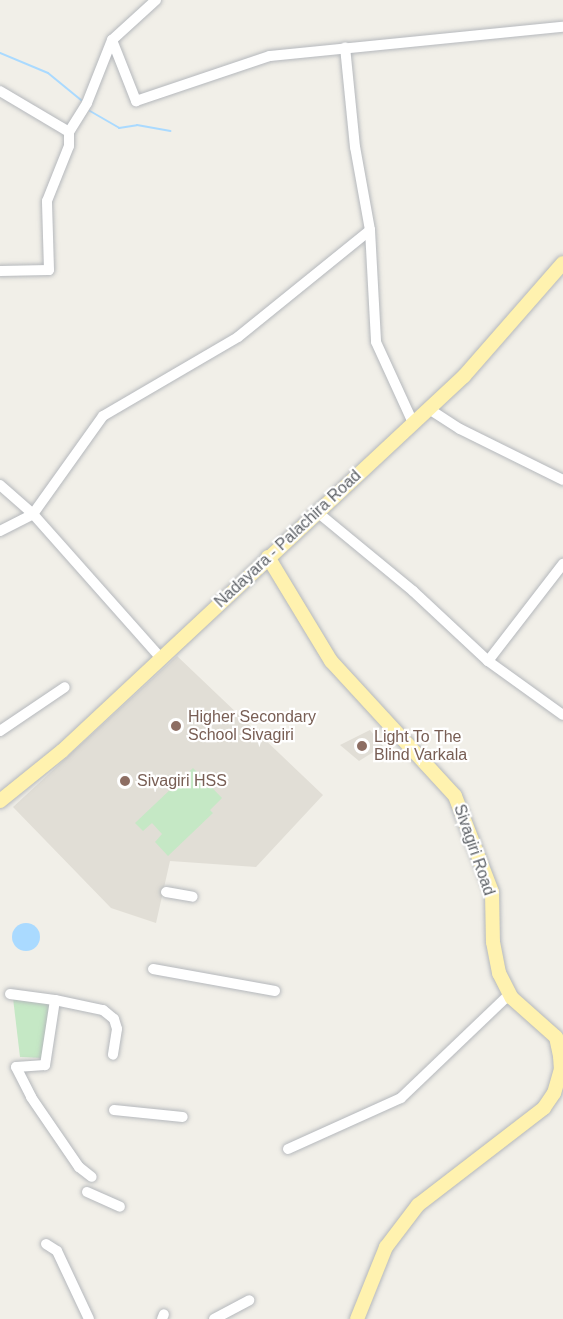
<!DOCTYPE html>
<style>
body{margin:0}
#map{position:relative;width:563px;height:1319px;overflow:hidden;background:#f1efe8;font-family:Helvetica,sans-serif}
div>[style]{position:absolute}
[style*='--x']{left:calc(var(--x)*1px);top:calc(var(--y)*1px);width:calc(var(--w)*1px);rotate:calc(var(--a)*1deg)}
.education>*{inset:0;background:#e1ded6}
.green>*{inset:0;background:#c5e8c5}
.water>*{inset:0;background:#aadaff}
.round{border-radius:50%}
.stream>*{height:2px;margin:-1px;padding:0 1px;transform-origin:1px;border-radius:1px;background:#aadaff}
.roads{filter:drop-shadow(0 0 2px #b5b8bc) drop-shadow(0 0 2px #b5b8bc)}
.minor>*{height:10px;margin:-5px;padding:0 5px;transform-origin:5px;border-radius:5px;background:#fff}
.major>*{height:14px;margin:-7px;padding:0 7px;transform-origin:7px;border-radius:7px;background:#fff2af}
.dots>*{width:16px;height:16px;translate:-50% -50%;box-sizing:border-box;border:3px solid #fff;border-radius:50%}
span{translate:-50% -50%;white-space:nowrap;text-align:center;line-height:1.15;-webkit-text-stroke:4.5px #fff;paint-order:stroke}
.street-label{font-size:16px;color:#5f6368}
.education-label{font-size:16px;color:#785e54}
.left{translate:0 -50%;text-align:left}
</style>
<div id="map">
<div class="education">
<i style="clip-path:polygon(177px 656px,323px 795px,256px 867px,170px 861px,156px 923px,111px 908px,13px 807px)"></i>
<i style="clip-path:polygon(370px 730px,383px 746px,359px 761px,340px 745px)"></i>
</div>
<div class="green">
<i style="clip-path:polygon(193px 768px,222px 798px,210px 810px,213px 813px,168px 856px,155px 842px,162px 834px,152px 823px,143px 831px,135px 823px)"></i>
<i style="clip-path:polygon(13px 998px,50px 1004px,43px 1058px,20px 1057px)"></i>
</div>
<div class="water">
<i class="round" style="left:12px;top:923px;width:28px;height:28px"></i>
</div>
<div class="stream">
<i style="--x:0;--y:53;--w:52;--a:22.6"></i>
<i style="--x:48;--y:73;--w:43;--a:39.3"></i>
<i style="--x:90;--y:111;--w:34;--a:30"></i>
<i style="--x:119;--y:128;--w:18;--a:-9"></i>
<i style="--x:137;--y:125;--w:34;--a:10"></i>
</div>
<div class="roads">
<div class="minor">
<i style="--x:156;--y:0;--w:59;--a:137.7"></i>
<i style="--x:112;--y:40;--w:66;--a:68.5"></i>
<i style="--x:136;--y:101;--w:141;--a:-18.6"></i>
<i style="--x:270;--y:56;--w:294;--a:-5.7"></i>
<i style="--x:0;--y:91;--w:80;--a:30.7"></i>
<i style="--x:370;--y:230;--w:112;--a:86.9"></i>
<i style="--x:376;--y:342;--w:89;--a:65.4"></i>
<i style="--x:0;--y:271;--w:49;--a:-1.2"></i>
<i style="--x:49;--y:270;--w:69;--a:-91.7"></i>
<i style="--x:47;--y:201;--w:59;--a:-68.2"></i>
<i style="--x:69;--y:146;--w:14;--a:-90"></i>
<i style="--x:69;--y:132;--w:34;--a:-58"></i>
<i style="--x:87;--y:103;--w:68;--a:-68.4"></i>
<i style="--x:429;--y:409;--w:37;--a:33"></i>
<i style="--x:460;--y:429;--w:115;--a:26.3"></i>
<i style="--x:0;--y:485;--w:44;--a:41.3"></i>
<i style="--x:33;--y:514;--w:193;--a:48.4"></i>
<i style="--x:316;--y:511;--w:126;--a:39.5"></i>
<i style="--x:413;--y:591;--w:103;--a:43"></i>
<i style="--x:488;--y:661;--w:123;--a:-52.3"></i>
<i style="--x:0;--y:531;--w:37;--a:-27"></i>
<i style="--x:33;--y:514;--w:120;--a:-54.5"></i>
<i style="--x:103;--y:416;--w:156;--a:-30.3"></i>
<i style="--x:238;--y:337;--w:170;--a:-39"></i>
<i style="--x:370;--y:230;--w:84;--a:-100.2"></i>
<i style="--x:355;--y:147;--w:100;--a:-95.7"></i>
<i style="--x:488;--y:661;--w:92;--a:35.8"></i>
<i style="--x:0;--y:731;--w:78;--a:-34.1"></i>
<i style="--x:166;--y:892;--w:27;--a:10"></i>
<i style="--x:153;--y:969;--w:124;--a:10.2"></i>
<i style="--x:10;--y:994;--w:45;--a:7.6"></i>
<i style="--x:55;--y:1000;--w:66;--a:98.7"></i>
<i style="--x:45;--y:1065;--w:29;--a:176"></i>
<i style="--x:16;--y:1067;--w:34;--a:63"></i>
<i style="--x:31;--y:1097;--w:85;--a:55.6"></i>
<i style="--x:79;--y:1167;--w:16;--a:38"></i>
<i style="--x:55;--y:1000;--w:49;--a:11.8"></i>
<i style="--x:103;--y:1010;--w:14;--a:39"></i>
<i style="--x:114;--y:1019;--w:10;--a:73"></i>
<i style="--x:117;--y:1029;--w:26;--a:99"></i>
<i style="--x:114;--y:1110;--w:69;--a:5.8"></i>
<i style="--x:288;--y:1149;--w:124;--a:-24.3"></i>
<i style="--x:401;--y:1098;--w:151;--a:-43.7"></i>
<i style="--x:87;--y:1192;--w:36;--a:24"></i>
<i style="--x:46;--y:1244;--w:13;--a:32"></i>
<i style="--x:57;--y:1251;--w:75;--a:64.8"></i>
<i style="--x:162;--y:1319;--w:5;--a:-68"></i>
<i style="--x:214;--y:1319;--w:40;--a:-28"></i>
</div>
<div class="major">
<i style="--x:268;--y:557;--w:122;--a:58.8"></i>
<i style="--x:331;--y:661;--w:183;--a:47.4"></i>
<i style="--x:455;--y:796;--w:103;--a:68.9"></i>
<i style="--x:492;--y:892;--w:50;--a:88.9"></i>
<i style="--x:493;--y:942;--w:32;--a:79"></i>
<i style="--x:499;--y:973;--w:28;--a:63"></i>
<i style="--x:512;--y:998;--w:59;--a:41.6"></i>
<i style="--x:556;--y:1037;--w:19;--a:78"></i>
<i style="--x:560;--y:1056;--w:13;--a:86"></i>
<i style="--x:561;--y:1069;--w:25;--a:106"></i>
<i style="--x:554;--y:1093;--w:18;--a:124"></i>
<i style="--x:544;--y:1108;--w:159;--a:142.4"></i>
<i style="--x:418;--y:1205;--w:53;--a:127.3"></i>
<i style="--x:386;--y:1247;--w:78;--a:111.9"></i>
<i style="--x:0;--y:801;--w:80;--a:-38.9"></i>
<i style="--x:62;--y:751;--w:550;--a:-43.01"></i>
<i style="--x:464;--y:376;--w:150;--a:-48.8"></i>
</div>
</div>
<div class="dots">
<i style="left:176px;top:726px;background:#8d6e63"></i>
<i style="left:362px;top:746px;background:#8d6e63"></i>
<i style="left:125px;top:781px;background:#8d6e63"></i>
</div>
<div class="street-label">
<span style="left:288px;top:539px;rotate:-43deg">Nadayara - Palachira Road</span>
<span style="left:474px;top:850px;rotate:71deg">Sivagiri Road</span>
</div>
<div class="education-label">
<span class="left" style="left:188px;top:726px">Higher Secondary<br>School Sivagiri</span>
<span class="left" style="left:374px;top:746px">Light To The<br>Blind Varkala</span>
<span class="left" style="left:137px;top:781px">Sivagiri HSS</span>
</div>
</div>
